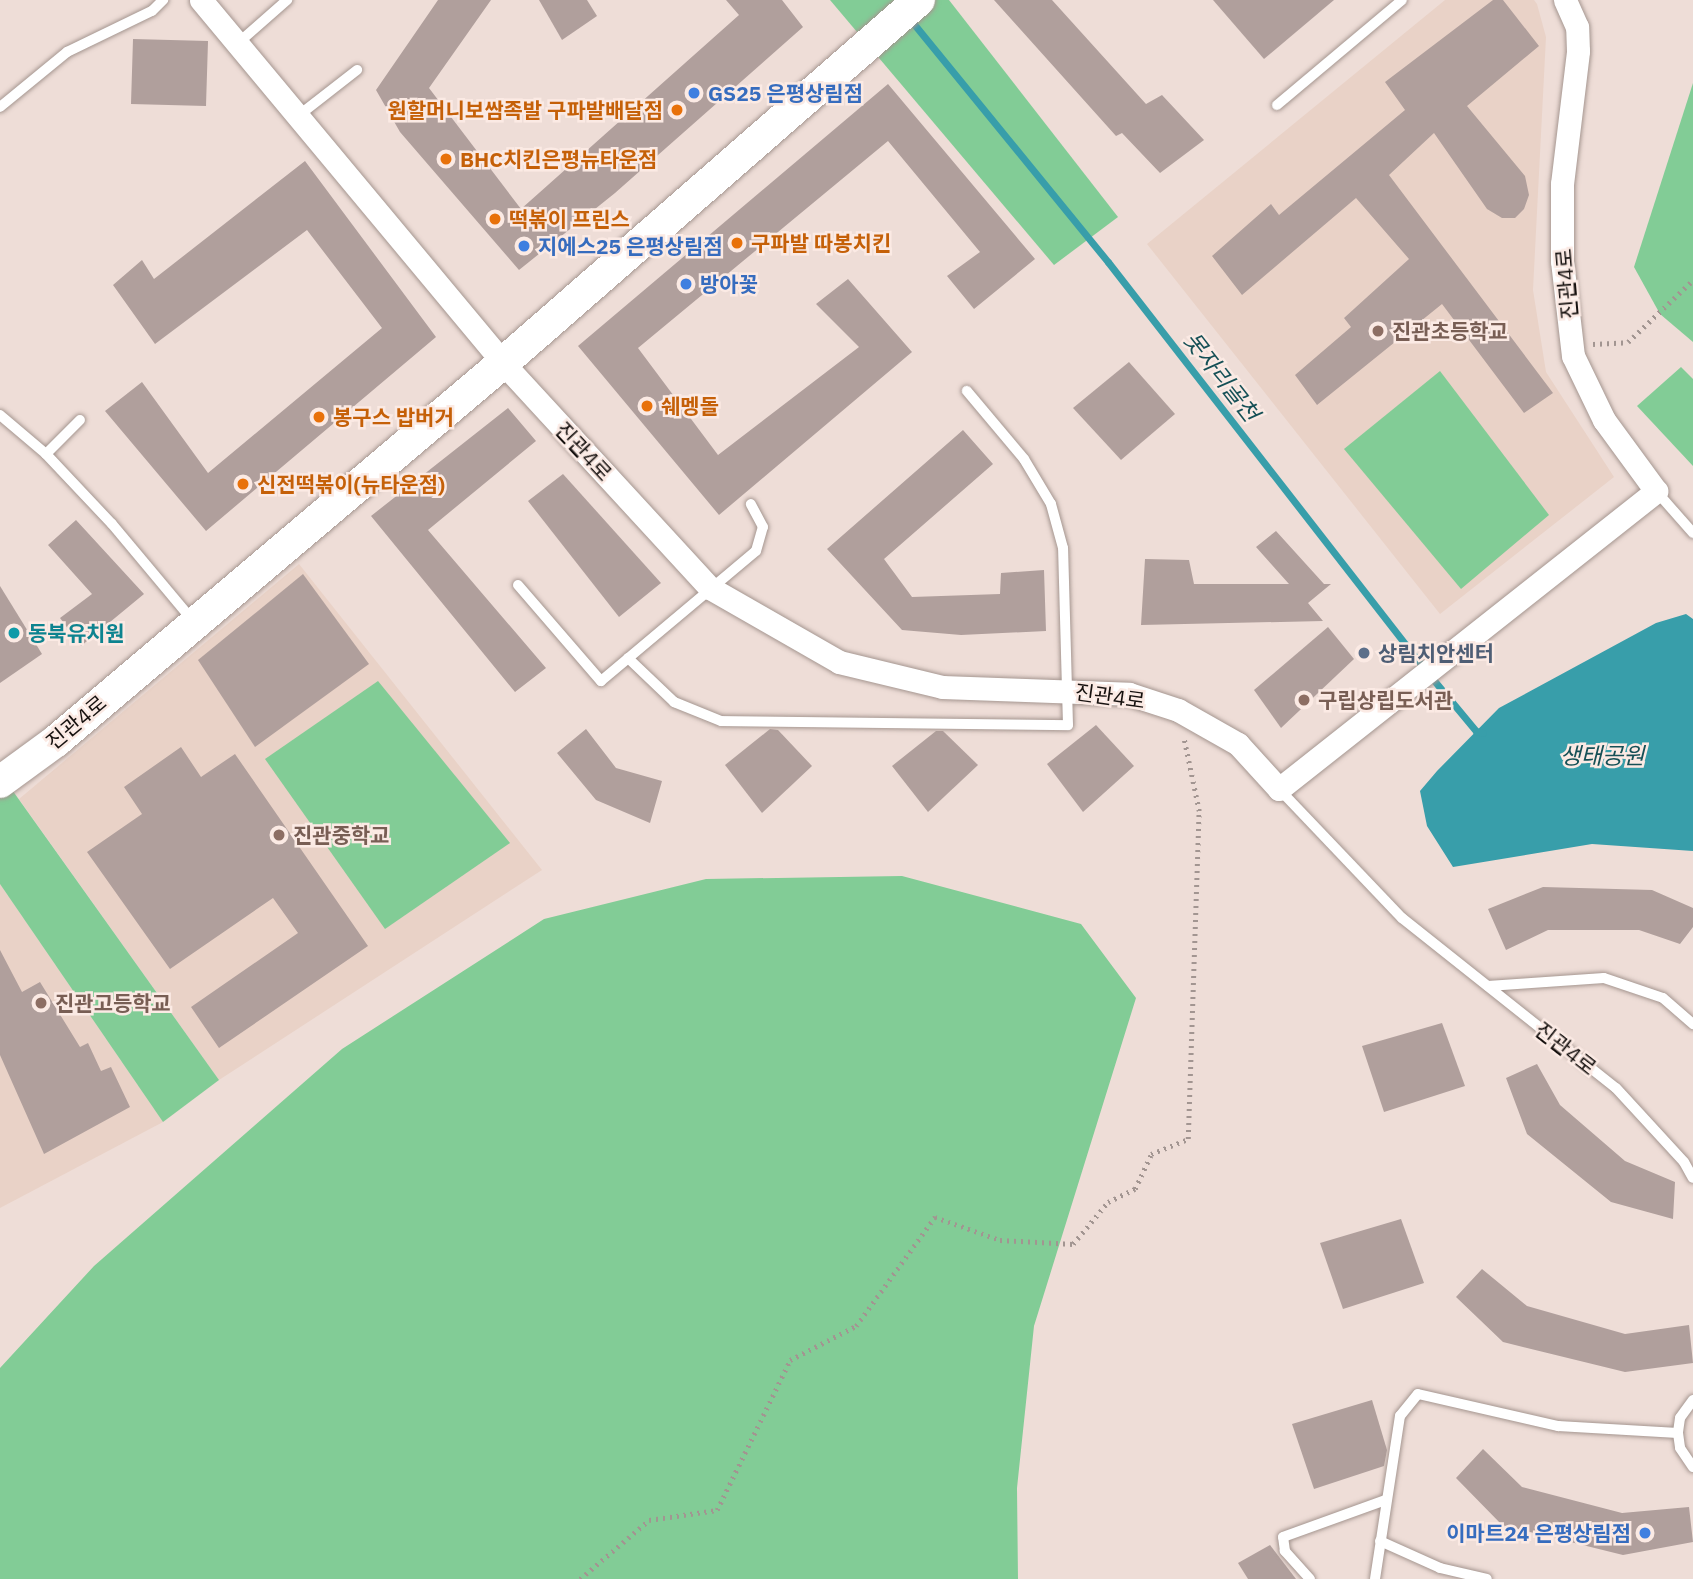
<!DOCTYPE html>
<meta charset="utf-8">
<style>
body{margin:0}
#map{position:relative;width:1693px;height:1579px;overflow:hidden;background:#eeddd7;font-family:"IBM Plex Sans","Noto Sans KR",sans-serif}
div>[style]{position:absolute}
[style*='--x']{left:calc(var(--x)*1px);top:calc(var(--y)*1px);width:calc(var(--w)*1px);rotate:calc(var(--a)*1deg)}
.education>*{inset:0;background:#e9d2c7}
.green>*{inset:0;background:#82cc96}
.water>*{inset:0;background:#389eaa}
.stream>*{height:7px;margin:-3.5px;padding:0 3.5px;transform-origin:3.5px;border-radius:3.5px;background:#389eaa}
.building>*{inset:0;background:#b09f9c}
.path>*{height:4.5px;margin-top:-2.25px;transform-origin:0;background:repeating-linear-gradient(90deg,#a29591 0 2px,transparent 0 7px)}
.roads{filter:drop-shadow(0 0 2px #a59690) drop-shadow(0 0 2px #a59690)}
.lane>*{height:10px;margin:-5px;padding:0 5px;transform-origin:5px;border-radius:5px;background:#fff}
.street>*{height:23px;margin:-11.5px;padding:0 11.5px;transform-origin:11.5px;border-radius:11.5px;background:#fff}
.secondary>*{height:32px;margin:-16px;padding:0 16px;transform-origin:16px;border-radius:16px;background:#fff}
.dots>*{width:19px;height:19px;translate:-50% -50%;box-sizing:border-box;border:4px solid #fbeae4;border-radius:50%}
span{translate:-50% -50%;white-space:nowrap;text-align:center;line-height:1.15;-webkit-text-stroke:5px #fbeae4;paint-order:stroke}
.shop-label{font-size:21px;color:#366cbe;font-weight:700}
.left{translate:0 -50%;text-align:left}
.right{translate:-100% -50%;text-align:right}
.food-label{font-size:21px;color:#c56008;font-weight:700}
.street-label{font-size:21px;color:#16110f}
.education-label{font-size:21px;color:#785e54;font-weight:700}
.culture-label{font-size:21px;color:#0d838f;font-weight:700}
.service-label{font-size:21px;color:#4e5e75;font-weight:700}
.water-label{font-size:23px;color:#165056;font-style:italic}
</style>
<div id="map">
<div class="education">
<i style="clip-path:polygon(1445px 0,1534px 0,1537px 4px,1546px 37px,1533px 290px,1546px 372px,1614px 477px,1440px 614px,1147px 244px)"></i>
<i style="clip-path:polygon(299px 564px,542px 870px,219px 1080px,19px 799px)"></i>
<i style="clip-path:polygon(0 884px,163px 1122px,0 1208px)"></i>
</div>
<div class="green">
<i style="clip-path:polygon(830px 0,949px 0,1118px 217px,1054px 265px)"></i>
<i style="clip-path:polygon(1693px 83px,1693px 342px,1660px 314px,1634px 267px)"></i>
<i style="clip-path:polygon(1681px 367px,1693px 379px,1693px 466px,1637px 406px)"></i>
<i style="clip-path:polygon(1440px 371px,1549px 515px,1461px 589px,1344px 449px)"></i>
<i style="clip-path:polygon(378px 681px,510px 843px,385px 929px,265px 759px)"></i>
<i style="clip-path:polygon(0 773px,219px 1080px,163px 1122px,0 884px)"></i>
<i style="clip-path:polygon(902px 876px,1081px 924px,1136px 998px,1034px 1326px,1017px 1488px,1018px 1579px,0 1579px,0 1368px,94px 1266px,342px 1049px,544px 919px,706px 879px)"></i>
</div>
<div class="water">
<i style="clip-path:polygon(1686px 614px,1693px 619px,1693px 851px,1592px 844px,1453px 867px,1427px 826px,1420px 791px,1437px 771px,1499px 708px,1656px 623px)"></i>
</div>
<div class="stream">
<i style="--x:909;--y:18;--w:315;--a:50.8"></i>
<i style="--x:1108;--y:262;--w:519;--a:52.12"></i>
<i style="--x:1427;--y:672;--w:77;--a:50.3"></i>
<i style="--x:1476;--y:731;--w:7;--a:16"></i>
</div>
<div class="building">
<i style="clip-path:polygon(438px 0,491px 0,429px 88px,521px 209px,739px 15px,726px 0,782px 0,803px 27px,615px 193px,519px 270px,400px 132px,376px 90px)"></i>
<i style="clip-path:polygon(539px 0,587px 0,597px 16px,562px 40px)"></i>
<i style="clip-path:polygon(994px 0,1052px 0,1146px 104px,1162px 95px,1204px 140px,1160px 173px,1122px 133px,1116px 136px)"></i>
<i style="clip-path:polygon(1213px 0,1334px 0,1264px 59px)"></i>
<i style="clip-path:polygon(1493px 0,1503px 0,1539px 46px,1467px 106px,1525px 176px,1529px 195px,1524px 209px,1515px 218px,1502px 218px,1487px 209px,1434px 133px,1389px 175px,1553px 393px,1524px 413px,1442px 304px,1317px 405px,1295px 375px,1351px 327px,1344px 318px,1409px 259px,1356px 198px,1242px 295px,1212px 256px,1271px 204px,1279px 215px,1405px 110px,1385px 82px)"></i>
<i style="clip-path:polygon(133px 39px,208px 41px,206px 106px,131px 104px)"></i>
<i style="clip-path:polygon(888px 84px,1035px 259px,974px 309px,947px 276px,980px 252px,888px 141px,638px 348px,718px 455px,859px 347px,816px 304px,848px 279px,912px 352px,719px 515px,578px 346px)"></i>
<i style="clip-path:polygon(305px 161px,436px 337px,206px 531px,105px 411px,142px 382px,208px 473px,382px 328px,307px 230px,155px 344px,113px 285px,142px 260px,154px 279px)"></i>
<i style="clip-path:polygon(1129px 362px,1175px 414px,1121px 460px,1073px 408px)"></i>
<i style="clip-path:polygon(508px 408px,536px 441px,428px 530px,546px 668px,515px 692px,371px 516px)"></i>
<i style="clip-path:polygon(963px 430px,993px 464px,884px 559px,912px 597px,1000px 594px,1001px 573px,1044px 570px,1046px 631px,961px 635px,902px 630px,827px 549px)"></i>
<i style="clip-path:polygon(563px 474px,661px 583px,619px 617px,528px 501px)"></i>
<i style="clip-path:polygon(76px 520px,144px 594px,81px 646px,60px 618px,92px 594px,48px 545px)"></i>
<i style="clip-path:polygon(1276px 531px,1324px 584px,1331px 584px,1308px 603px,1323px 621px,1141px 625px,1145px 559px,1189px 560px,1194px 584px,1289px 584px,1256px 547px)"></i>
<i style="clip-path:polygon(303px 574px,369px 664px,255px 747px,198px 660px)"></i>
<i style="clip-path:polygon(0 586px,42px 654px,0 683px)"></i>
<i style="clip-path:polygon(1328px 627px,1354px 659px,1281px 728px,1254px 690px)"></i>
<i style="clip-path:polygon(1096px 725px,1134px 766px,1083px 812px,1047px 764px)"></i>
<i style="clip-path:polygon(586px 729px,616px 768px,662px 781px,650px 823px,596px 800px,557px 753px)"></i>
<i style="clip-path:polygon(770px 729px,778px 730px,812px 766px,762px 813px,725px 765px)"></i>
<i style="clip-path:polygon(936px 731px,943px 731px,978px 765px,928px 812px,892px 766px)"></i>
<i style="clip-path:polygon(181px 747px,201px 777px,235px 754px,368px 946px,219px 1048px,191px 1007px,298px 933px,273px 898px,170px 969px,87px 852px,142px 814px,124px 787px)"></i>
<i style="clip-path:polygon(1543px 887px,1652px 890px,1693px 908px,1693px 927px,1680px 944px,1639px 930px,1548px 930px,1506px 950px,1488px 909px)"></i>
<i style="clip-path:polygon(0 950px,22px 992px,40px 982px,80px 1047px,88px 1043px,101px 1071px,111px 1067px,130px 1107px,44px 1154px,0 1055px)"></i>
<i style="clip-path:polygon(1442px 1023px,1465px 1086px,1384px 1112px,1362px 1046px)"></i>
<i style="clip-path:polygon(1537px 1064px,1560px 1105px,1625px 1161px,1675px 1182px,1673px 1219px,1611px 1202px,1527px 1134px,1506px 1078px)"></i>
<i style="clip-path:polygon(1401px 1219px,1424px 1283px,1343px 1309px,1320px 1243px)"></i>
<i style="clip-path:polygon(1482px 1269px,1527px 1306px,1625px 1334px,1689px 1325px,1693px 1363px,1625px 1372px,1503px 1342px,1456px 1297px)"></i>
<i style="clip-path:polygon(1372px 1400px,1387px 1450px,1384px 1466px,1314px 1489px,1292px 1424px)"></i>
<i style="clip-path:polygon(1483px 1449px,1522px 1487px,1622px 1513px,1689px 1507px,1693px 1542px,1623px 1555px,1502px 1525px,1456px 1478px)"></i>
<i style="clip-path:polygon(1270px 1545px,1296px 1579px,1248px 1579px,1238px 1563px)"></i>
</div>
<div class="path">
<i style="--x:1593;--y:344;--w:35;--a:-3"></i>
<i style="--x:1628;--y:342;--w:90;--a:-43.6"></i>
<i style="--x:580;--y:1579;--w:91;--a:-40.5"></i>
<i style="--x:649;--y:1520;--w:69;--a:-8.4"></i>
<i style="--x:717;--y:1510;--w:167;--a:-64"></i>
<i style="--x:790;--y:1360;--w:74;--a:-27.3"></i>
<i style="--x:856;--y:1326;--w:135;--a:-54.1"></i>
<i style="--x:935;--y:1217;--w:69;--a:19.5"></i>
<i style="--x:1000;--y:1240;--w:73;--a:3.1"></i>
<i style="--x:1073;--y:1244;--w:55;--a:-50.2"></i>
<i style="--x:1108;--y:1202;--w:30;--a:-26"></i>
<i style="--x:1135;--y:1189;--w:38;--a:-65"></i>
<i style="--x:1151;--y:1154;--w:40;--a:-22"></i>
<i style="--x:1188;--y:1139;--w:328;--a:-88.1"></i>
<i style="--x:1199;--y:811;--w:74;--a:-101.8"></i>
</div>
<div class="roads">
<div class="lane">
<i style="--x:237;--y:44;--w:67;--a:-41.3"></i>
<i style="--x:1277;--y:105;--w:163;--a:-40"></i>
<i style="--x:0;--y:107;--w:87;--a:-39.4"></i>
<i style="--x:67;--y:52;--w:94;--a:-25.8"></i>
<i style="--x:152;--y:11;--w:16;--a:-45"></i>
<i style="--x:298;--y:116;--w:75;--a:-37.9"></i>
<i style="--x:0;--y:415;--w:60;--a:40.3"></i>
<i style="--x:46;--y:454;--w:96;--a:46.7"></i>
<i style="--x:112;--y:524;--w:128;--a:50.1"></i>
<i style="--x:46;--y:454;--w:48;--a:-45"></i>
<i style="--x:1656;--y:491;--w:56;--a:48.6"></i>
<i style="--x:518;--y:585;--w:127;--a:49.2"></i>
<i style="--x:601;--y:681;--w:202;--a:-40"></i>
<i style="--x:756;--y:551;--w:25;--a:-74"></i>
<i style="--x:763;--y:527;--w:26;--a:-118"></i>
<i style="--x:628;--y:658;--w:64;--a:43.7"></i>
<i style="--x:674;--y:702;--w:51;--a:22"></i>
<i style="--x:721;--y:721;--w:347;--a:0.7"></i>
<i style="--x:1068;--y:725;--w:177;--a:-91.6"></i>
<i style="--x:1063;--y:548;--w:46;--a:-105.3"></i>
<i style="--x:1051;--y:504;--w:52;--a:-121"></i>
<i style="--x:1024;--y:459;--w:89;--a:-130"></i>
<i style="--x:1279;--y:789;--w:178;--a:46.4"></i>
<i style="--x:1402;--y:918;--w:273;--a:38.5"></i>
<i style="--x:1616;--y:1088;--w:100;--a:47.4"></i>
<i style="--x:1684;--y:1162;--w:18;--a:61"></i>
<i style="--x:1488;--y:986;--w:116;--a:-3.9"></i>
<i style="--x:1604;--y:978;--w:62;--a:18.7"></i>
<i style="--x:1663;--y:998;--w:40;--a:41"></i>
<i style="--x:1693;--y:1400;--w:22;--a:126"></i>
<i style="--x:1680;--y:1418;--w:15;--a:98"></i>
<i style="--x:1678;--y:1433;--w:15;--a:82"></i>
<i style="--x:1680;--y:1448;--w:23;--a:56"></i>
<i style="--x:1380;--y:1541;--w:66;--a:24.2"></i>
<i style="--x:1440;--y:1568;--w:48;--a:13.2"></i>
<i style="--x:1310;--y:1579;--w:38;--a:-132"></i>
<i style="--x:1285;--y:1551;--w:14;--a:-98"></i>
<i style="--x:1283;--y:1537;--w:109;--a:-19.8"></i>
<i style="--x:1375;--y:1579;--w:165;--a:-81.3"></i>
<i style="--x:1400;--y:1416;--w:28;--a:-51"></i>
<i style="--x:1418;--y:1394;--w:144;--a:12.9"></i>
<i style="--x:1558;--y:1426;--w:120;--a:3.3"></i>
</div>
<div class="street">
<i style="--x:201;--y:0;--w:472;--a:50.2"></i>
<i style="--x:503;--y:363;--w:306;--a:47.4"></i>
<i style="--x:710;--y:588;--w:149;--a:29.8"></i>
<i style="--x:839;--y:662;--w:106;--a:13.6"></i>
<i style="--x:942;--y:687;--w:187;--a:2.1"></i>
<i style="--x:1129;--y:694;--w:52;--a:18.1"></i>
<i style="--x:1178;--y:710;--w:69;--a:29.5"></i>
<i style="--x:1238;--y:744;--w:61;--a:47.7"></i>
<i style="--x:1279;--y:789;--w:481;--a:-38.3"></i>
<i style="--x:1656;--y:491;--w:88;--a:-126.2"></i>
<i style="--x:1604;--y:420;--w:71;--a:-115.8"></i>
<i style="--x:1573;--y:356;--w:96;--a:-96.6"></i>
<i style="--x:1562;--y:261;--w:77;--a:-90"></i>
<i style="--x:1562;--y:184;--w:134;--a:-83.1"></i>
<i style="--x:1578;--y:51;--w:24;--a:-92"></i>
<i style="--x:1577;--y:27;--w:30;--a:-114"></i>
</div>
<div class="secondary">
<i style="--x:0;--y:782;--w:69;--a:-36.2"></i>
<i style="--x:56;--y:741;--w:585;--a:-40.22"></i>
<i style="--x:503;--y:363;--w:552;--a:-41.11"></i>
</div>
</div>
<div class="dots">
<i style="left:694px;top:93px;background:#3f7fe0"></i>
<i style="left:677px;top:110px;background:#e8710a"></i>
<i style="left:446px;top:159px;background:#e8710a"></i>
<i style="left:495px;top:219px;background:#e8710a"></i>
<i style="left:737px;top:243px;background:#e8710a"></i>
<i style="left:524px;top:246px;background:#3f7fe0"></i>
<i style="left:686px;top:284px;background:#3f7fe0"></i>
<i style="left:1378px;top:331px;background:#8d6e63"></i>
<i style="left:647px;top:406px;background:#e8710a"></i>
<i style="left:319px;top:417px;background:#e8710a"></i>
<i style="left:243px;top:484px;background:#e8710a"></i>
<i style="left:14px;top:633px;background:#0f9aa8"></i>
<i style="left:1364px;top:653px;background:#5c6f8a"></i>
<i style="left:1304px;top:700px;background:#8d6e63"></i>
<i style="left:279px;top:835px;background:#8d6e63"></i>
<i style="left:41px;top:1003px;background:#8d6e63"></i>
<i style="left:1645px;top:1533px;background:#3f7fe0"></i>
</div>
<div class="shop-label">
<span class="left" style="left:708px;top:93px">GS25 은평상림점</span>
<span class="left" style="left:538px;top:246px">지에스25 은평상림점</span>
<span class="left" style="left:700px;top:284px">방아꽃</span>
<span class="right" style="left:1631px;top:1533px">이마트24 은평상림점</span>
</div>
<div class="food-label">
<span class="right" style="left:663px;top:110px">원할머니보쌈족발 구파발배달점</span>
<span class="left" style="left:460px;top:159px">BHC치킨은평뉴타운점</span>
<span class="left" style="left:509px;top:219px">떡볶이 프린스</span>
<span class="left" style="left:751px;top:243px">구파발 따봉치킨</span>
<span class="left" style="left:661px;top:406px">쉐멩돌</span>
<span class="left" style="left:333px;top:417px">봉구스 밥버거</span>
<span class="left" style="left:257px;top:484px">신전떡볶이(뉴타운점)</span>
</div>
<div class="street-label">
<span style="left:1566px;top:284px;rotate:-95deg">진관4로</span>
<span style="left:584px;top:451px;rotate:47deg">진관4로</span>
<span style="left:1110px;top:696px;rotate:8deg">진관4로</span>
<span style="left:76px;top:722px;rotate:-40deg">진관4로</span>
<span style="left:1566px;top:1048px;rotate:38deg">진관4로</span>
</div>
<div class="education-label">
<span class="left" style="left:1392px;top:331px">진관초등학교</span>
<span class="left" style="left:1318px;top:700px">구립상립도서관</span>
<span class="left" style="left:293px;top:835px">진관중학교</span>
<span class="left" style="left:55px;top:1003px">진관고등학교</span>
</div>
<div class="culture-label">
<span class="left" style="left:28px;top:633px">동북유치원</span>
</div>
<div class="service-label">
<span class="left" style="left:1378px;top:653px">상림치안센터</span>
</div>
<div class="water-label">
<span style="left:1222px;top:376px;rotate:52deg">못자리골천</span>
<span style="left:1602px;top:755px">생태공원</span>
</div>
</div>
